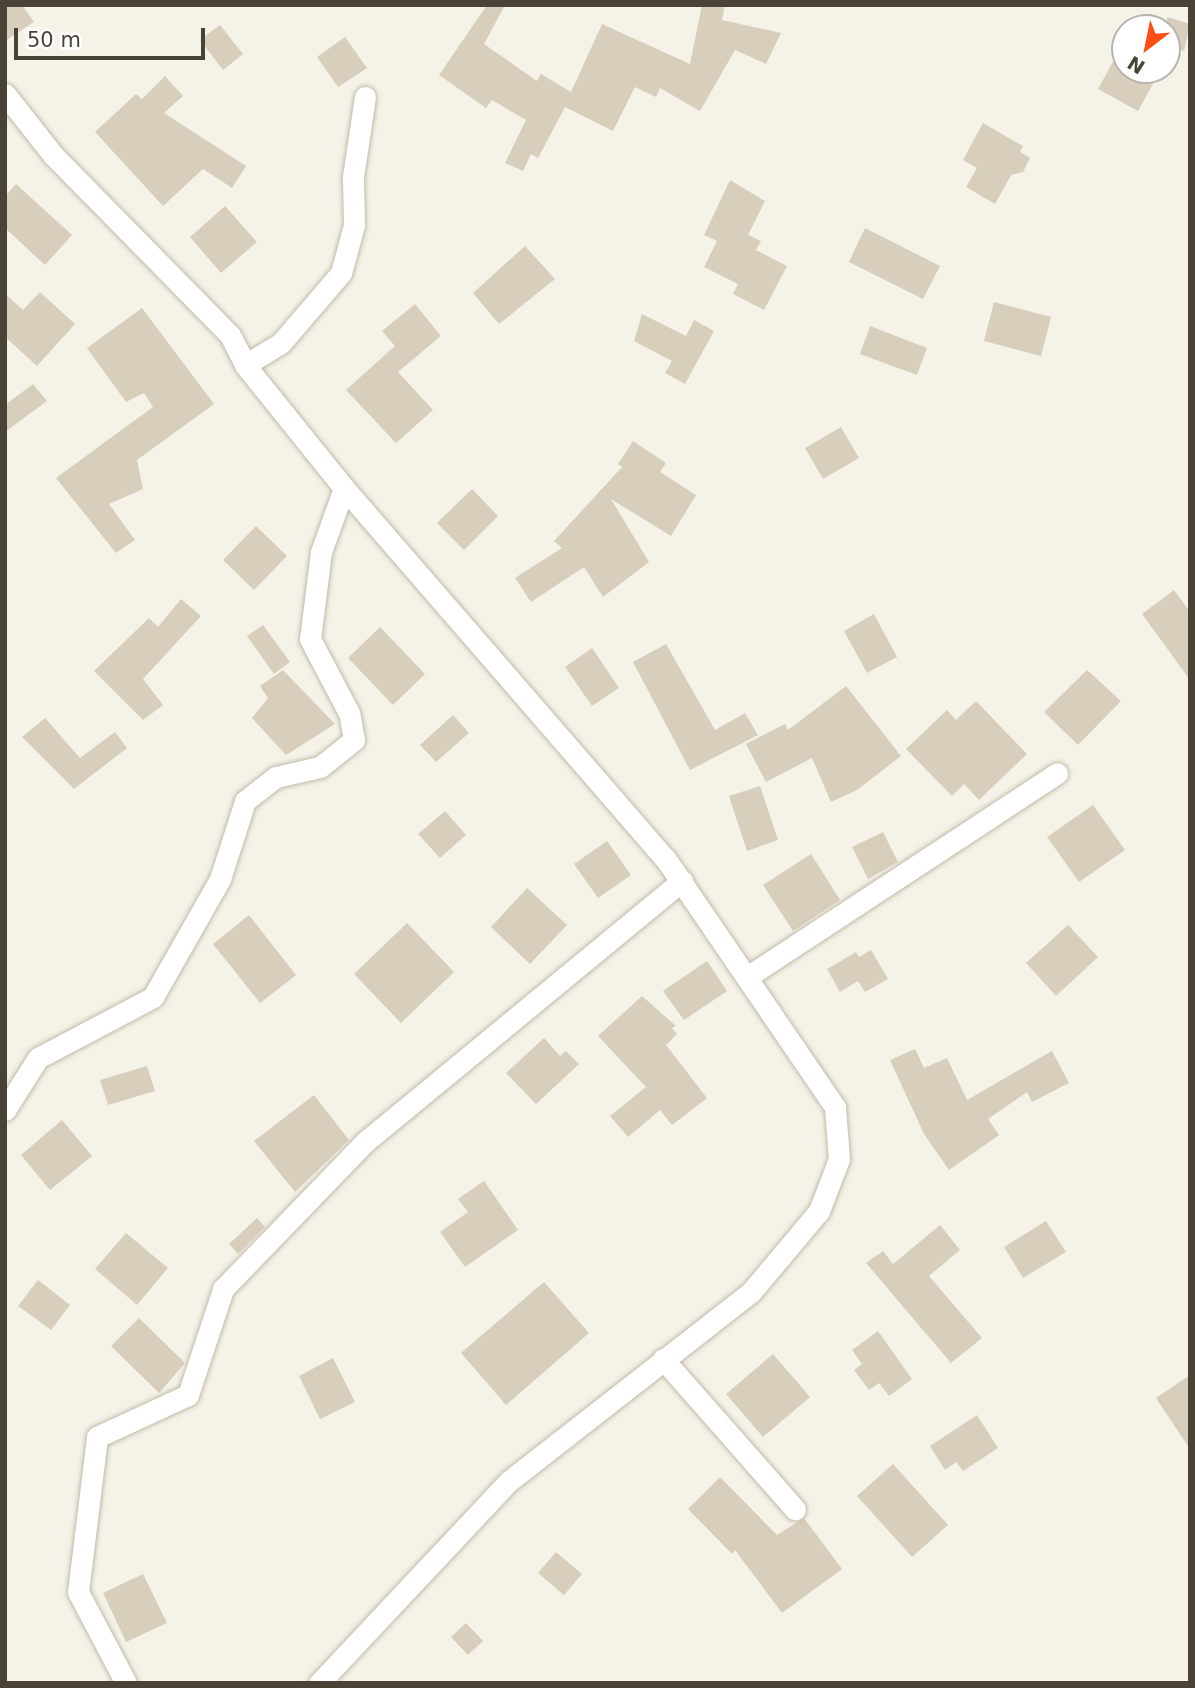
<!DOCTYPE html>
<style>
body{margin:0}
#map{position:relative;width:1195px;height:1688px;overflow:hidden;background:#f5f2e7;font-family:"DejaVu Sans",sans-serif}
div>[style]{position:absolute}
[style*='--x']{left:calc(var(--x)*1px);top:calc(var(--y)*1px);width:calc(var(--w)*1px);rotate:calc(var(--a)*1deg)}
.building>*{inset:0;background:#d7cfbb}
.roads{filter:drop-shadow(0 0 2px #c1bba9) drop-shadow(0 0 2px #c1bba9)}
.street>*{height:21px;margin:-10.5px;padding:0 10.5px;transform-origin:10.5px;border-radius:10.5px;background:#fff}
span{translate:-50% -50%;white-space:nowrap;text-align:center;line-height:1.15;-webkit-text-stroke:5px #fff;paint-order:stroke}
.frame{position:absolute;inset:0;border:7px solid #484335;pointer-events:none}
.north{position:absolute;left:1111px;top:14px;width:70px;height:70px;box-sizing:border-box;background:#fff;border:2px solid #b6b4ae;border-radius:50%;rotate:212deg;font-size:19px;font-weight:700;line-height:28px;text-align:center;color:#484335}
.north::after{content:'';display:block;margin:auto;width:24px;height:32px;background:#ff4c13;clip-path:polygon(50% 0,100% 100%,50% 72%,0 100%)}
.scale{position:absolute;left:14px;top:28px;width:191px;height:32px;box-sizing:border-box;border:4px solid #484335;border-top:0;padding-left:9px;font-size:21px;line-height:24px;white-space:nowrap;color:#484335;-webkit-text-stroke:5px #fff;paint-order:stroke}
</style>
<div id="map">
<div class="building">
<i style="clip-path:polygon(5px 5px,22px 5px,34px 22px,5px 41px)"></i>
<i style="clip-path:polygon(487px 5px,505px 5px,484px 44px,537px 81px,541px 74px,571px 92px,602px 24px,690px 64px,702px 5px,725px 5px,722px 20px,781px 33px,766px 64px,735px 50px,700px 111px,660px 88px,656px 97px,635px 87px,613px 131px,565px 107px,538px 158px,531px 154px,523px 171px,505px 163px,526px 120px,492px 100px,486px 108px,439px 75px)"></i>
<i style="clip-path:polygon(1167px 17px,1190px 24px,1184px 51px,1167px 46px)"></i>
<i style="clip-path:polygon(220px 25px,243px 54px,223px 70px,200px 40px)"></i>
<i style="clip-path:polygon(345px 37px,367px 68px,338px 87px,317px 57px)"></i>
<i style="clip-path:polygon(1115px 58px,1125px 70px,1155px 80px,1138px 111px,1098px 89px)"></i>
<i style="clip-path:polygon(165px 76px,183px 96px,164px 113px,246px 166px,232px 188px,203px 169px,163px 206px,95px 132px,136px 94px,142px 99px)"></i>
<i style="clip-path:polygon(983px 123px,1023px 146px,1020px 152px,1030px 158px,1023px 172px,1011px 175px,995px 204px,966px 187px,977px 168px,963px 160px)"></i>
<i style="clip-path:polygon(730px 180px,765px 201px,748px 235px,761px 241px,756px 250px,787px 266px,764px 310px,733px 294px,738px 284px,704px 267px,717px 241px,704px 235px)"></i>
<i style="clip-path:polygon(16px 184px,72px 235px,45px 265px,5px 228px,5px 196px)"></i>
<i style="clip-path:polygon(225px 206px,257px 242px,221px 273px,190px 237px)"></i>
<i style="clip-path:polygon(865px 228px,940px 266px,923px 299px,849px 262px)"></i>
<i style="clip-path:polygon(525px 246px,555px 279px,499px 324px,473px 293px)"></i>
<i style="clip-path:polygon(40px 292px,75px 324px,37px 366px,5px 337px,5px 294px,23px 310px)"></i>
<i style="clip-path:polygon(994px 302px,1051px 317px,1041px 356px,984px 341px)"></i>
<i style="clip-path:polygon(415px 304px,441px 336px,398px 372px,433px 410px,396px 443px,346px 390px,395px 346px,382px 331px)"></i>
<i style="clip-path:polygon(142px 308px,214px 404px,137px 460px,143px 489px,109px 504px,135px 540px,116px 553px,56px 478px,153px 407px,144px 393px,126px 402px,87px 348px)"></i>
<i style="clip-path:polygon(642px 314px,686px 336px,694px 320px,714px 331px,685px 384px,665px 373px,672px 361px,634px 341px)"></i>
<i style="clip-path:polygon(870px 326px,927px 348px,917px 375px,860px 354px)"></i>
<i style="clip-path:polygon(33px 384px,47px 401px,5px 432px,5px 405px)"></i>
<i style="clip-path:polygon(841px 427px,859px 458px,823px 479px,805px 448px)"></i>
<i style="clip-path:polygon(633px 441px,666px 463px,660px 472px,696px 495px,671px 536px,611px 499px,649px 562px,603px 597px,584px 567px,531px 602px,515px 578px,562px 548px,554px 541px,622px 467px,618px 464px)"></i>
<i style="clip-path:polygon(472px 489px,498px 516px,464px 550px,437px 523px)"></i>
<i style="clip-path:polygon(256px 526px,287px 556px,254px 590px,223px 560px)"></i>
<i style="clip-path:polygon(1174px 590px,1190px 612px,1190px 680px,1142px 614px)"></i>
<i style="clip-path:polygon(181px 599px,201px 616px,143px 679px,163px 705px,143px 720px,94px 671px,149px 618px,158px 627px)"></i>
<i style="clip-path:polygon(874px 614px,897px 657px,867px 673px,844px 631px)"></i>
<i style="clip-path:polygon(263px 625px,290px 662px,274px 674px,247px 636px)"></i>
<i style="clip-path:polygon(380px 627px,425px 674px,393px 705px,348px 658px)"></i>
<i style="clip-path:polygon(666px 644px,715px 730px,745px 713px,758px 735px,690px 770px,633px 662px)"></i>
<i style="clip-path:polygon(592px 648px,619px 688px,592px 706px,565px 667px)"></i>
<i style="clip-path:polygon(283px 670px,335px 724px,286px 755px,252px 718px,268px 698px,260px 686px)"></i>
<i style="clip-path:polygon(1087px 670px,1121px 701px,1078px 745px,1044px 712px)"></i>
<i style="clip-path:polygon(846px 686px,901px 756px,857px 790px,831px 802px,812px 758px,766px 782px,746px 744px,785px 724px,788px 730px)"></i>
<i style="clip-path:polygon(976px 701px,1027px 754px,979px 800px,964px 784px,952px 796px,906px 749px,947px 710px,956px 720px)"></i>
<i style="clip-path:polygon(453px 715px,469px 733px,436px 762px,420px 745px)"></i>
<i style="clip-path:polygon(45px 718px,80px 758px,115px 732px,127px 748px,74px 789px,22px 737px)"></i>
<i style="clip-path:polygon(760px 786px,778px 840px,747px 851px,729px 796px)"></i>
<i style="clip-path:polygon(1093px 805px,1125px 850px,1079px 882px,1047px 837px)"></i>
<i style="clip-path:polygon(445px 811px,466px 835px,440px 858px,418px 834px)"></i>
<i style="clip-path:polygon(883px 832px,898px 862px,868px 879px,852px 847px)"></i>
<i style="clip-path:polygon(607px 841px,631px 875px,598px 898px,574px 864px)"></i>
<i style="clip-path:polygon(811px 854px,840px 900px,793px 931px,763px 885px)"></i>
<i style="clip-path:polygon(527px 888px,567px 925px,530px 964px,491px 927px)"></i>
<i style="clip-path:polygon(249px 915px,296px 975px,260px 1003px,213px 944px)"></i>
<i style="clip-path:polygon(407px 923px,454px 972px,401px 1023px,354px 974px)"></i>
<i style="clip-path:polygon(1068px 925px,1098px 957px,1056px 996px,1026px 963px)"></i>
<i style="clip-path:polygon(871px 950px,888px 979px,865px 992px,858px 981px,840px 992px,827px 969px,856px 952px,859px 957px)"></i>
<i style="clip-path:polygon(707px 961px,727px 991px,684px 1020px,663px 991px)"></i>
<i style="clip-path:polygon(642px 996px,676px 1026px,672px 1028px,677px 1034px,666px 1045px,707px 1098px,672px 1125px,660px 1110px,628px 1137px,610px 1116px,646px 1087px,598px 1036px)"></i>
<i style="clip-path:polygon(544px 1038px,560px 1056px,566px 1051px,579px 1064px,536px 1104px,506px 1073px)"></i>
<i style="clip-path:polygon(915px 1049px,924px 1068px,947px 1058px,967px 1100px,1052px 1051px,1069px 1083px,1032px 1102px,1027px 1092px,988px 1119px,999px 1135px,949px 1170px,924px 1134px,890px 1060px)"></i>
<i style="clip-path:polygon(147px 1066px,155px 1091px,108px 1105px,100px 1080px)"></i>
<i style="clip-path:polygon(314px 1095px,349px 1140px,295px 1192px,254px 1141px)"></i>
<i style="clip-path:polygon(62px 1120px,92px 1156px,50px 1190px,21px 1155px)"></i>
<i style="clip-path:polygon(484px 1181px,518px 1230px,465px 1267px,440px 1232px,468px 1212px,458px 1199px)"></i>
<i style="clip-path:polygon(257px 1218px,265px 1227px,238px 1254px,229px 1244px)"></i>
<i style="clip-path:polygon(1046px 1221px,1066px 1252px,1023px 1278px,1004px 1247px)"></i>
<i style="clip-path:polygon(940px 1225px,960px 1250px,929px 1276px,982px 1338px,951px 1363px,866px 1263px,883px 1251px,893px 1264px)"></i>
<i style="clip-path:polygon(126px 1233px,168px 1268px,137px 1305px,95px 1269px)"></i>
<i style="clip-path:polygon(38px 1280px,70px 1305px,51px 1330px,18px 1306px)"></i>
<i style="clip-path:polygon(544px 1282px,589px 1333px,506px 1405px,461px 1353px)"></i>
<i style="clip-path:polygon(139px 1318px,185px 1363px,159px 1393px,111px 1346px)"></i>
<i style="clip-path:polygon(878px 1331px,912px 1379px,889px 1396px,879px 1383px,869px 1390px,854px 1370px,862px 1364px,852px 1350px)"></i>
<i style="clip-path:polygon(773px 1354px,810px 1397px,763px 1437px,726px 1394px)"></i>
<i style="clip-path:polygon(333px 1358px,355px 1402px,320px 1419px,299px 1376px)"></i>
<i style="clip-path:polygon(1190px 1375px,1190px 1449px,1156px 1398px)"></i>
<i style="clip-path:polygon(977px 1415px,998px 1448px,963px 1471px,956px 1462px,945px 1470px,930px 1446px)"></i>
<i style="clip-path:polygon(893px 1464px,948px 1525px,912px 1557px,857px 1496px)"></i>
<i style="clip-path:polygon(720px 1477px,777px 1535px,804px 1518px,842px 1569px,782px 1613px,735px 1550px,732px 1554px,688px 1509px)"></i>
<i style="clip-path:polygon(556px 1552px,582px 1574px,564px 1595px,538px 1573px)"></i>
<i style="clip-path:polygon(143px 1574px,167px 1623px,126px 1642px,103px 1593px)"></i>
<i style="clip-path:polygon(466px 1623px,483px 1641px,468px 1655px,451px 1637px)"></i>
</div>
<div class="roads">
<div class="street">
<i style="--x:5;--y:94;--w:78;--a:51.8"></i>
<i style="--x:53;--y:155;--w:252;--a:45.5"></i>
<i style="--x:230;--y:335;--w:34;--a:63"></i>
<i style="--x:245;--y:365;--w:158;--a:51.2"></i>
<i style="--x:344;--y:488;--w:490;--a:49.1"></i>
<i style="--x:665;--y:858;--w:301;--a:55.7"></i>
<i style="--x:835;--y:1107;--w:52;--a:85.6"></i>
<i style="--x:839;--y:1159;--w:56;--a:111"></i>
<i style="--x:819;--y:1211;--w:106;--a:130"></i>
<i style="--x:751;--y:1292;--w:308;--a:142"></i>
<i style="--x:508;--y:1482;--w:276;--a:133.2"></i>
<i style="--x:245;--y:365;--w:42;--a:-31.4"></i>
<i style="--x:281;--y:343;--w:92;--a:-49.4"></i>
<i style="--x:341;--y:273;--w:50;--a:-74.8"></i>
<i style="--x:354;--y:225;--w:48;--a:-91.2"></i>
<i style="--x:353;--y:177;--w:81;--a:-81.5"></i>
<i style="--x:747;--y:977;--w:371;--a:-33.3"></i>
<i style="--x:5;--y:1110;--w:62;--a:-57.6"></i>
<i style="--x:38;--y:1058;--w:130;--a:-27.9"></i>
<i style="--x:153;--y:997;--w:136;--a:-60.4"></i>
<i style="--x:220;--y:879;--w:82;--a:-72.2"></i>
<i style="--x:245;--y:801;--w:39;--a:-38"></i>
<i style="--x:276;--y:777;--w:45;--a:-12.8"></i>
<i style="--x:320;--y:767;--w:43;--a:-38.5"></i>
<i style="--x:354;--y:740;--w:27;--a:-100"></i>
<i style="--x:349;--y:713;--w:84;--a:-117.8"></i>
<i style="--x:310;--y:639;--w:88;--a:-82.8"></i>
<i style="--x:321;--y:552;--w:68;--a:-70.2"></i>
<i style="--x:663;--y:1359;--w:200;--a:48.7"></i>
<i style="--x:126;--y:1683;--w:103;--a:-117.8"></i>
<i style="--x:78;--y:1592;--w:156;--a:-83"></i>
<i style="--x:97;--y:1437;--w:100;--a:-24.8"></i>
<i style="--x:188;--y:1395;--w:112;--a:-71.7"></i>
<i style="--x:223;--y:1289;--w:204;--a:-46"></i>
<i style="--x:365;--y:1142;--w:411;--a:-39.5"></i>
</div>
</div>
<div class="frame"></div>
<div class="north">N</div>
<div class="scale">50 m</div>
</div>
